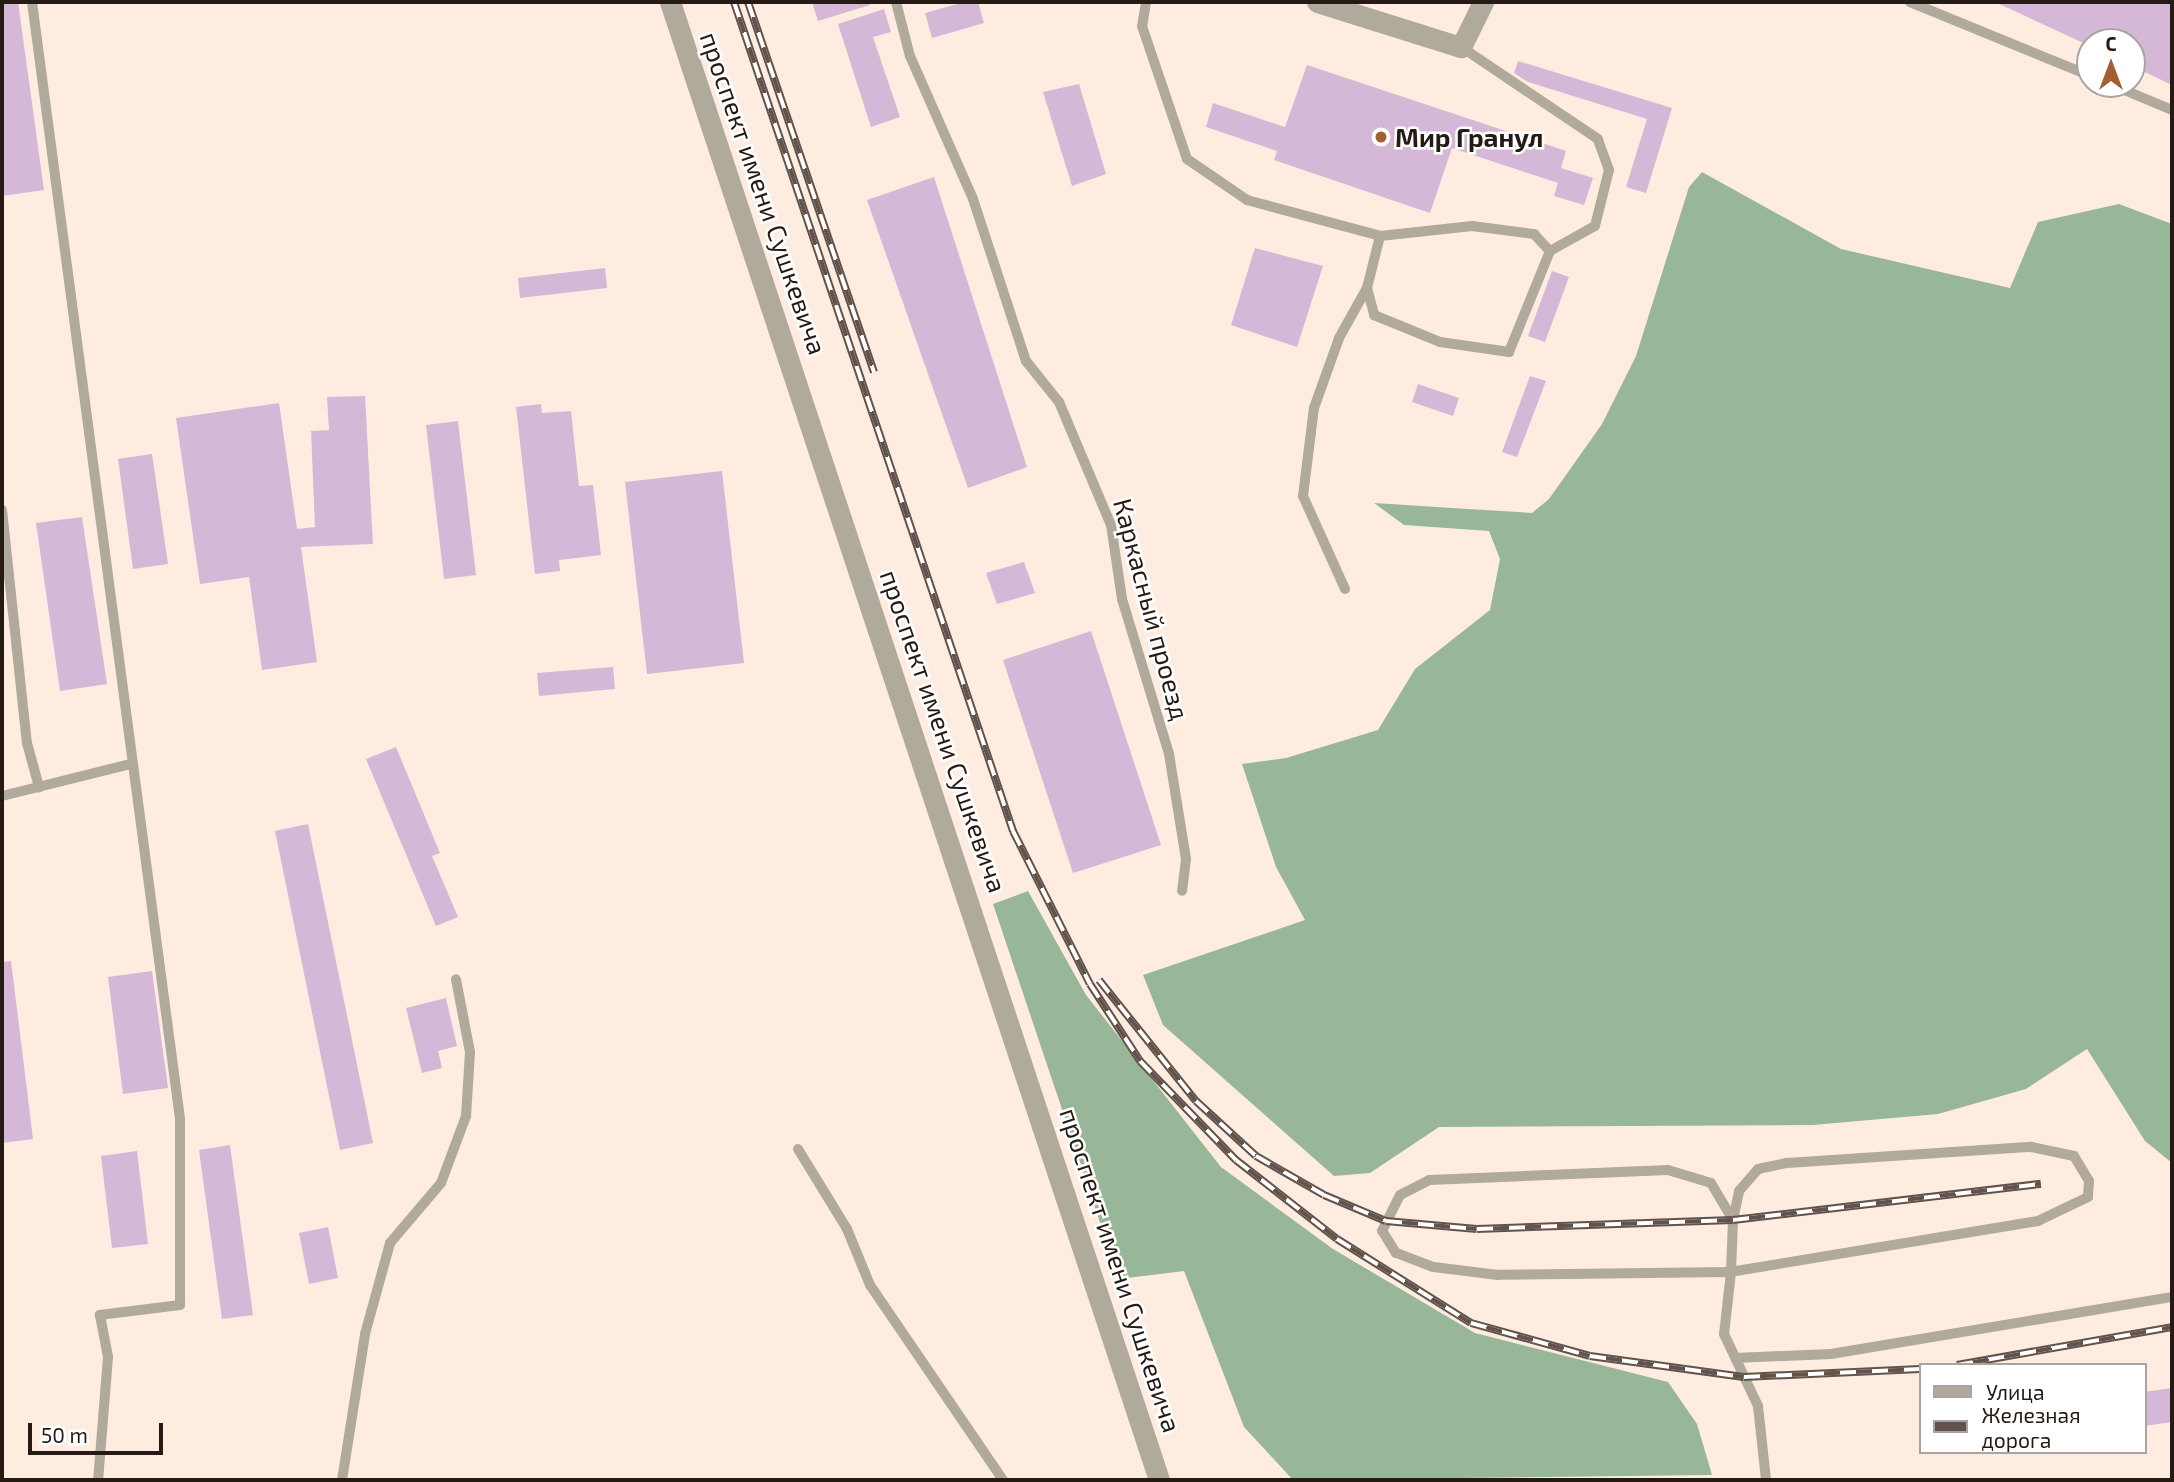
<!DOCTYPE html>
<meta charset="utf-8">
<style>
body{margin:0}
#map{position:relative;width:2174px;height:1482px;overflow:hidden;background:#ffece0;font-family:"Exo 2",sans-serif}
div>[style]{position:absolute}
[style*='--x']{left:calc(var(--x)*1px);top:calc(var(--y)*1px);width:calc(var(--w)*1px);rotate:calc(var(--a)*1deg)}
.forest>*{inset:0;background:#98b798}
.building>*{inset:0;background:#d5b7d7}
.service>*{height:10px;margin:-5px;padding:0 5px;transform-origin:5px;border-radius:5px;background:#afaa9c}
.minor>*{height:21px;margin:-10.5px;padding:0 10.5px;transform-origin:10.5px;border-radius:10.5px;background:#afaa9c}
.rail>*{height:8px;margin-top:-4px;transform-origin:0;background:repeating-linear-gradient(90deg,#fff 0 16px,#61534b 0 32px);box-sizing:border-box;border-block:2px solid #61534b}
.dots>*{width:19px;height:19px;translate:-50% -50%;box-sizing:border-box;border:4px solid #fff;border-radius:50%}
span{translate:-50% -50%;white-space:nowrap;text-align:center;line-height:1.15;-webkit-text-stroke:5px #fff;paint-order:stroke}
.poi-label{font-size:26px;color:#261b14;font-weight:700}
.left{translate:0 -50%;text-align:left}
.street-label{font-size:26px;color:#261b14}
.frame{position:absolute;inset:0;border:4px solid #261b14;pointer-events:none}
.legend{position:absolute;left:1919px;top:1363px;width:228px;height:91px;box-sizing:border-box;background:#fff;border:2px solid #a8a4a1;margin:0;padding:9px 12px;list-style:none;font-size:21px;color:#261b14}
.legend li{display:flex;align-items:center;gap:14px;height:35px}
.legend b{width:35px;border:2px solid #a8a4a1}
.north{position:absolute;left:2076px;top:28px;width:70px;height:70px;box-sizing:border-box;background:#fff;border:2px solid #a8a4a1;border-radius:50%;rotate:0deg;font-size:19px;font-weight:700;line-height:28px;text-align:center;color:#261b14}
.north::after{content:'';display:block;margin:auto;width:24px;height:32px;background:#a35f31;clip-path:polygon(50% 0,100% 100%,50% 72%,0 100%)}
.scale{position:absolute;left:28px;top:1423px;width:135px;height:32px;box-sizing:border-box;border:4px solid #261b14;border-top:0;padding-left:9px;font-size:21px;line-height:24px;white-space:nowrap;color:#261b14;-webkit-text-stroke:5px #fff;paint-order:stroke}
</style>
<div id="map">
<div class="forest">
<i style="clip-path:polygon(1702px 172px,1841px 249px,2010px 288px,2038px 222px,2119px 204px,2172px 224px,2172px 1163px,2145px 1141px,2087px 1049px,2026px 1089px,1938px 1114px,1813px 1125px,1439px 1127px,1370px 1173px,1334px 1176px,1163px 1025px,1143px 975px,1305px 920px,1276px 867px,1242px 764px,1286px 758px,1378px 730px,1415px 669px,1490px 610px,1500px 559px,1489px 531px,1404px 525px,1374px 503px,1532px 513px,1549px 499px,1602px 424px,1636px 356px,1689px 187px)"></i>
<i style="clip-path:polygon(1028px 891px,1086px 995px,1221px 1167px,1333px 1249px,1475px 1333px,1668px 1382px,1697px 1424px,1712px 1475px,1293px 1480px,1244px 1427px,1184px 1271px,1119px 1279px,993px 904px)"></i>
</div>
<div class="building">
<i style="clip-path:polygon(2px 2px,18px 2px,44px 190px,2px 196px)"></i>
<i style="clip-path:polygon(812px 2px,869px 2px,870px 5px,818px 21px)"></i>
<i style="clip-path:polygon(965px 2px,978px 2px,984px 23px,932px 38px,925px 13px)"></i>
<i style="clip-path:polygon(1995px 2px,2172px 2px,2172px 85px,2132px 66px,2132px 42px,2090px 46px)"></i>
<i style="clip-path:polygon(884px 9px,891px 32px,873px 37px,900px 117px,871px 127px,838px 24px)"></i>
<i style="clip-path:polygon(1518px 61px,1672px 108px,1646px 193px,1626px 187px,1647px 119px,1528px 82px,1514px 73px)"></i>
<i style="clip-path:polygon(1307px 65px,1566px 151px,1561px 168px,1593px 178px,1584px 205px,1554px 196px,1558px 183px,1452px 148px,1430px 213px,1274px 160px,1277px 151px,1206px 127px,1213px 103px,1285px 127px)"></i>
<i style="clip-path:polygon(1079px 84px,1106px 174px,1072px 186px,1043px 92px)"></i>
<i style="clip-path:polygon(934px 177px,1027px 467px,968px 488px,867px 200px)"></i>
<i style="clip-path:polygon(1255px 248px,1323px 266px,1297px 347px,1231px 325px)"></i>
<i style="clip-path:polygon(605px 268px,607px 288px,520px 298px,518px 278px)"></i>
<i style="clip-path:polygon(1552px 271px,1569px 277px,1545px 342px,1528px 336px)"></i>
<i style="clip-path:polygon(1530px 376px,1546px 381px,1517px 457px,1502px 452px)"></i>
<i style="clip-path:polygon(1418px 384px,1459px 398px,1453px 416px,1412px 402px)"></i>
<i style="clip-path:polygon(365px 396px,373px 544px,301px 547px,317px 662px,262px 670px,249px 577px,200px 584px,176px 418px,279px 403px,297px 529px,315px 527px,311px 431px,329px 430px,327px 397px)"></i>
<i style="clip-path:polygon(541px 404px,542px 413px,571px 411px,579px 486px,593px 485px,601px 555px,559px 560px,560px 571px,535px 574px,516px 407px)"></i>
<i style="clip-path:polygon(458px 421px,476px 575px,444px 579px,426px 425px)"></i>
<i style="clip-path:polygon(152px 454px,168px 564px,133px 569px,118px 459px)"></i>
<i style="clip-path:polygon(722px 471px,744px 663px,647px 674px,625px 482px)"></i>
<i style="clip-path:polygon(82px 517px,107px 684px,60px 691px,36px 523px)"></i>
<i style="clip-path:polygon(1024px 562px,1035px 593px,997px 604px,986px 573px)"></i>
<i style="clip-path:polygon(1091px 631px,1161px 845px,1073px 873px,1003px 660px)"></i>
<i style="clip-path:polygon(613px 667px,615px 689px,539px 696px,537px 673px)"></i>
<i style="clip-path:polygon(396px 747px,440px 853px,432px 856px,458px 917px,436px 926px,366px 759px)"></i>
<i style="clip-path:polygon(308px 824px,373px 1143px,340px 1150px,275px 831px)"></i>
<i style="clip-path:polygon(11px 961px,33px 1139px,2px 1143px,2px 962px)"></i>
<i style="clip-path:polygon(152px 971px,168px 1088px,123px 1094px,108px 977px)"></i>
<i style="clip-path:polygon(446px 998px,457px 1046px,438px 1051px,442px 1068px,422px 1073px,406px 1008px)"></i>
<i style="clip-path:polygon(230px 1145px,253px 1315px,222px 1319px,199px 1150px)"></i>
<i style="clip-path:polygon(137px 1151px,148px 1244px,112px 1248px,101px 1156px)"></i>
<i style="clip-path:polygon(328px 1227px,338px 1278px,309px 1284px,299px 1233px)"></i>
<i style="clip-path:polygon(2172px 1388px,2172px 1422px,2144px 1426px,2144px 1392px)"></i>
</div>
<div class="service">
<i style="--x:32;--y:2;--w:1127;--a:82.45"></i>
<i style="--x:180;--y:1119;--w:186;--a:90"></i>
<i style="--x:180;--y:1305;--w:81;--a:172.9"></i>
<i style="--x:100;--y:1315;--w:43;--a:79.2"></i>
<i style="--x:108;--y:1357;--w:123;--a:94.6"></i>
<i style="--x:896;--y:2;--w:56;--a:75.5"></i>
<i style="--x:910;--y:56;--w:156;--a:66.2"></i>
<i style="--x:973;--y:199;--w:170;--a:71.9"></i>
<i style="--x:1026;--y:361;--w:53;--a:51.2"></i>
<i style="--x:1059;--y:402;--w:134;--a:67.1"></i>
<i style="--x:1111;--y:525;--w:75;--a:81.5"></i>
<i style="--x:1122;--y:599;--w:162;--a:73.1"></i>
<i style="--x:1169;--y:754;--w:106;--a:80.8"></i>
<i style="--x:1186;--y:859;--w:32;--a:97"></i>
<i style="--x:1146;--y:2;--w:24;--a:99"></i>
<i style="--x:1142;--y:26;--w:140;--a:71.3"></i>
<i style="--x:1187;--y:159;--w:73;--a:34.3"></i>
<i style="--x:1247;--y:200;--w:138;--a:15.1"></i>
<i style="--x:1380;--y:236;--w:54;--a:104"></i>
<i style="--x:1367;--y:288;--w:28;--a:75"></i>
<i style="--x:1374;--y:315;--w:71;--a:22.2"></i>
<i style="--x:1440;--y:342;--w:70;--a:8.2"></i>
<i style="--x:1509;--y:352;--w:109;--a:-67.9"></i>
<i style="--x:1550;--y:251;--w:51;--a:-29.1"></i>
<i style="--x:1595;--y:226;--w:58;--a:-76"></i>
<i style="--x:1609;--y:170;--w:33;--a:-110"></i>
<i style="--x:1598;--y:139;--w:165;--a:-146.1"></i>
<i style="--x:1910;--y:2;--w:195;--a:22.3"></i>
<i style="--x:2110;--y:84;--w:67;--a:22.8"></i>
<i style="--x:1380;--y:236;--w:93;--a:-6.2"></i>
<i style="--x:1472;--y:226;--w:63;--a:7.4"></i>
<i style="--x:1534;--y:234;--w:23;--a:47"></i>
<i style="--x:2;--y:510;--w:234;--a:83.9"></i>
<i style="--x:27;--y:743;--w:46;--a:74.7"></i>
<i style="--x:1345;--y:589;--w:102;--a:-114.3"></i>
<i style="--x:1303;--y:496;--w:89;--a:-82.9"></i>
<i style="--x:1314;--y:408;--w:74;--a:-70.3"></i>
<i style="--x:1339;--y:338;--w:57;--a:-60.8"></i>
<i style="--x:2;--y:796;--w:132;--a:-14"></i>
<i style="--x:798;--y:1149;--w:94;--a:58.5"></i>
<i style="--x:847;--y:1229;--w:61;--a:67.7"></i>
<i style="--x:870;--y:1285;--w:236;--a:55.7"></i>
<i style="--x:1733;--y:1220;--w:30;--a:-78"></i>
<i style="--x:1739;--y:1191;--w:29;--a:-49"></i>
<i style="--x:1758;--y:1169;--w:30;--a:-12"></i>
<i style="--x:1787;--y:1163;--w:245;--a:-3.8"></i>
<i style="--x:2031;--y:1147;--w:44;--a:11.8"></i>
<i style="--x:2074;--y:1156;--w:29;--a:59"></i>
<i style="--x:2089;--y:1181;--w:16;--a:94"></i>
<i style="--x:2088;--y:1197;--w:55;--a:154.4"></i>
<i style="--x:2038;--y:1221;--w:311;--a:170.6"></i>
<i style="--x:1731;--y:1272;--w:233;--a:179.3"></i>
<i style="--x:1498;--y:1275;--w:65;--a:-173"></i>
<i style="--x:1433;--y:1267;--w:40;--a:-159"></i>
<i style="--x:1396;--y:1253;--w:26;--a:-122"></i>
<i style="--x:1382;--y:1231;--w:40;--a:-63.4"></i>
<i style="--x:1400;--y:1195;--w:33;--a:-27"></i>
<i style="--x:1429;--y:1180;--w:239;--a:-2.4"></i>
<i style="--x:1668;--y:1170;--w:45;--a:16.8"></i>
<i style="--x:1711;--y:1183;--w:43;--a:59.3"></i>
<i style="--x:1733;--y:1220;--w:52;--a:92.2"></i>
<i style="--x:1731;--y:1272;--w:62;--a:96.4"></i>
<i style="--x:1724;--y:1334;--w:80;--a:64.7"></i>
<i style="--x:1758;--y:1406;--w:74;--a:83.8"></i>
<i style="--x:1735;--y:1358;--w:96;--a:-2.4"></i>
<i style="--x:1831;--y:1354;--w:346;--a:-9.5"></i>
<i style="--x:342;--y:1480;--w:148;--a:-81"></i>
<i style="--x:365;--y:1334;--w:94;--a:-74.6"></i>
<i style="--x:390;--y:1243;--w:79;--a:-49.6"></i>
<i style="--x:441;--y:1183;--w:72;--a:-69.5"></i>
<i style="--x:466;--y:1116;--w:64;--a:-86.4"></i>
<i style="--x:470;--y:1052;--w:74;--a:-100.9"></i>
</div>
<div class="minor">
<i style="--x:670;--y:2;--w:1557;--a:71.69"></i>
<i style="--x:1317;--y:2;--w:151;--a:17.4"></i>
<i style="--x:1461;--y:47;--w:50;--a:-63.9"></i>
</div>
<div class="rail">
<i style="--x:734;--y:2;--w:875;--a:71.4"></i>
<i style="--x:1013;--y:831;--w:171;--a:63.3"></i>
<i style="--x:1090;--y:984;--w:92;--a:57"></i>
<i style="--x:1140;--y:1061;--w:138;--a:45.9"></i>
<i style="--x:1236;--y:1160;--w:128;--a:38"></i>
<i style="--x:1337;--y:1239;--w:158;--a:32.1"></i>
<i style="--x:1471;--y:1323;--w:123;--a:15.5"></i>
<i style="--x:1590;--y:1356;--w:155;--a:7.8"></i>
<i style="--x:1744;--y:1377;--w:176;--a:-2.6"></i>
<i style="--x:748;--y:2;--w:391;--a:71.2"></i>
<i style="--x:1099;--y:980;--w:155;--a:51.3"></i>
<i style="--x:1196;--y:1101;--w:81;--a:42.5"></i>
<i style="--x:1256;--y:1156;--w:78;--a:29.8"></i>
<i style="--x:1324;--y:1195;--w:67;--a:22.8"></i>
<i style="--x:1386;--y:1221;--w:91;--a:5"></i>
<i style="--x:1477;--y:1229;--w:256;--a:-2"></i>
<i style="--x:1733;--y:1220;--w:310;--a:-6.7"></i>
<i style="--x:1957;--y:1365;--w:218;--a:-10"></i>
</div>
<div class="dots">
<i style="left:1381px;top:137px;background:#a35f31"></i>
</div>
<div class="poi-label">
<span class="left" style="left:1395px;top:137px">Мир Гранул</span>
</div>
<div class="street-label">
<span style="left:764px;top:193px;rotate:71deg">проспект имени Сушкевича</span>
<span style="left:1152px;top:609px;rotate:75deg">Каркасный проезд</span>
<span style="left:944px;top:731px;rotate:71deg">проспект имени Сушкевича</span>
<span style="left:1121px;top:1270px;rotate:72deg">проспект имени Сушкевича</span>
</div>
<div class="frame"></div>
<ul class="legend">
<li><b style="height:9px;background:#afaa9c"></b>Улица</li>
<li><b style="height:9px;background:#61534b"></b>Железная дорога</li>
</ul>
<div class="north">С</div>
<div class="scale">50 m</div>
</div>
